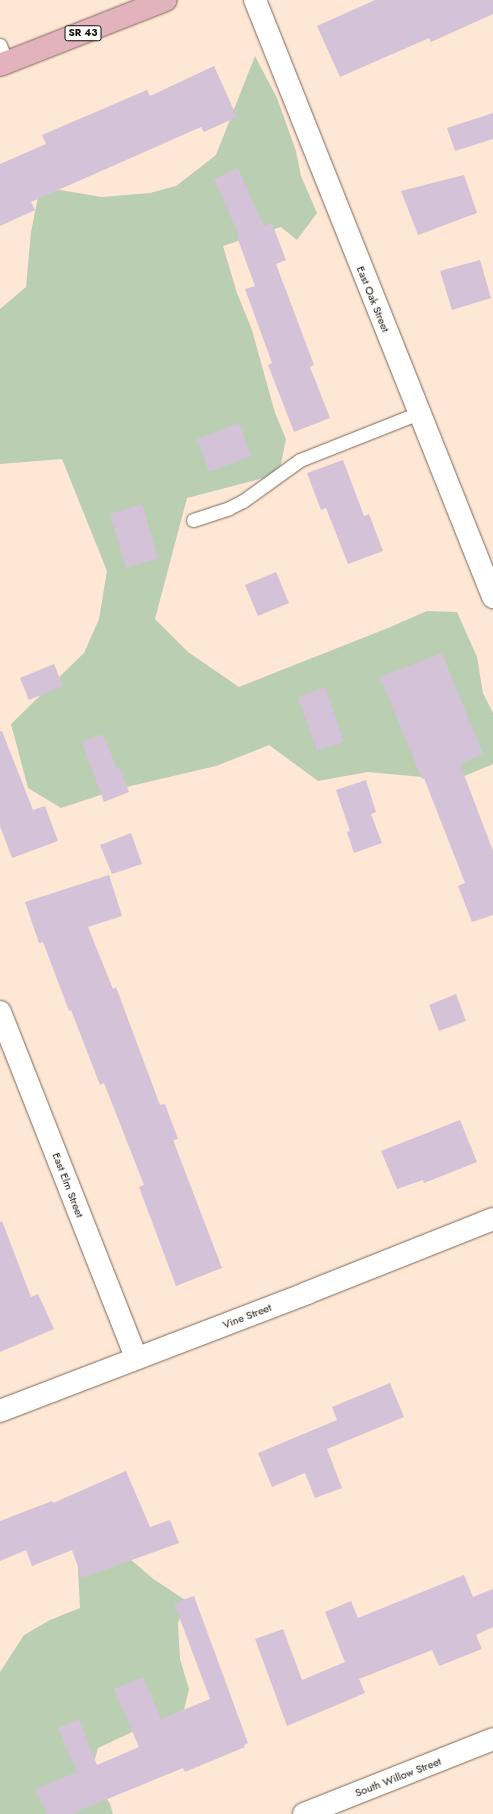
<!DOCTYPE html>
<style>
body{margin:0}
#map{position:relative;width:493px;height:1814px;overflow:hidden;background:#fee7d5;font-family:Jost,sans-serif}
div>[style]{position:absolute}
[style*='--x']{left:calc(var(--x)*1px);top:calc(var(--y)*1px);width:calc(var(--w)*1px);rotate:calc(var(--a)*1deg)}
.green>*{inset:0;background:#baceb2}
.building>*{inset:0;background:#d3c2d8}
.roads{filter:drop-shadow(0 0 1px #7b6757) drop-shadow(0 0 1px #7b6757)}
.service>*{height:13px;margin:-6.5px;padding:0 6.5px;transform-origin:6.5px;border-radius:6.5px;background:#fff}
.minor>*{height:22px;margin:-11px;padding:0 11px;transform-origin:11px;border-radius:11px;background:#fff}
.primary>*{height:22px;margin:-11px;padding:0 11px;transform-origin:11px;border-radius:11px;background:#e3b3bd}
span{translate:-50% -50%;white-space:nowrap;text-align:center;line-height:1.15;-webkit-text-stroke:3px #fff;paint-order:stroke}
.shield-label span{padding:1px 3px;background:#fff;border:1px solid;border-radius:3px;-webkit-text-stroke-width:0}
.shield-label{font-size:10px;color:#150d07;font-weight:700}
.street-label{font-size:11px;color:#150d07}
</style>
<div id="map">
<div class="green">
<i style="clip-path:polygon(255px 56px,277px 98px,296px 151px,301px 176px,317px 213px,297px 240px,281px 227px,223px 246px,237px 293px,252px 330px,275px 413px,286px 439px,279px 474px,187px 498px,155px 619px,188px 652px,239px 687px,388px 628px,427px 611px,457px 612px,477px 657px,483px 693px,493px 713px,493px 764px,455px 780px,368px 772px,318px 781px,269px 745px,216px 766px,122px 788px,61px 808px,28px 788px,11px 724px,84px 653px,99px 619px,107px 571px,62px 459px,0 464px,0 309px,26px 287px,31px 232px,39px 192px,60px 190px,102px 197px,150px 193px,176px 186px,216px 155px)"></i>
<i style="clip-path:polygon(77px 1548px,121px 1551px,152px 1578px,185px 1600px,178px 1624px,180px 1659px,189px 1689px,184px 1710px,161px 1722px,130px 1733px,98px 1748px,91px 1773px,110px 1804px,113px 1814px,0 1814px,0 1672px,24px 1635px,50px 1620px,80px 1608px)"></i>
</div>
<div class="building">
<i style="clip-path:polygon(375px 0,493px 0,493px 14px,431px 42px,429px 38px,340px 77px,317px 26px)"></i>
<i style="clip-path:polygon(214px 66px,237px 117px,204px 132px,201px 127px,31px 202px,35px 210px,0 226px,0 164px,46px 144px,42px 135px,147px 90px,150px 96px)"></i>
<i style="clip-path:polygon(493px 113px,493px 139px,455px 151px,447px 128px)"></i>
<i style="clip-path:polygon(238px 168px,264px 226px,272px 223px,286px 260px,276px 264px,314px 365px,310px 367px,330px 418px,294px 432px,268px 365px,272px 363px,245px 289px,255px 286px,237px 237px,239px 236px,214px 179px)"></i>
<i style="clip-path:polygon(464px 175px,477px 213px,418px 235px,401px 191px)"></i>
<i style="clip-path:polygon(480px 260px,491px 298px,452px 310px,440px 271px)"></i>
<i style="clip-path:polygon(239px 423px,251px 456px,209px 472px,197px 439px)"></i>
<i style="clip-path:polygon(343px 460px,364px 516px,369px 514px,383px 551px,348px 564px,326px 508px,321px 510px,307px 473px)"></i>
<i style="clip-path:polygon(142px 504px,158px 558px,126px 568px,110px 514px)"></i>
<i style="clip-path:polygon(276px 572px,289px 603px,258px 616px,245px 585px)"></i>
<i style="clip-path:polygon(442px 653px,483px 754px,460px 764px,493px 851px,493px 915px,472px 922px,458px 886px,465px 883px,424px 778px,422px 779px,380px 677px)"></i>
<i style="clip-path:polygon(54px 664px,63px 686px,29px 700px,20px 678px)"></i>
<i style="clip-path:polygon(325px 687px,344px 742px,317px 751px,298px 697px)"></i>
<i style="clip-path:polygon(0 731px,2px 731px,33px 810px,45px 806px,58px 841px,12px 858px,0 826px)"></i>
<i style="clip-path:polygon(103px 734px,117px 769px,120px 768px,129px 792px,104px 802px,82px 742px)"></i>
<i style="clip-path:polygon(366px 780px,376px 812px,371px 814px,382px 843px,354px 853px,347px 832px,350px 831px,336px 790px)"></i>
<i style="clip-path:polygon(131px 833px,142px 864px,112px 874px,100px 845px)"></i>
<i style="clip-path:polygon(109px 875px,122px 916px,88px 927px,113px 989px,116px 987px,160px 1105px,165px 1104px,178px 1139px,173px 1140px,222px 1268px,176px 1286px,139px 1187px,144px 1185px,104px 1083px,100px 1085px,71px 1010px,69px 1011px,43px 942px,39px 943px,25px 902px)"></i>
<i style="clip-path:polygon(456px 994px,466px 1021px,439px 1031px,429px 1005px)"></i>
<i style="clip-path:polygon(460px 1120px,477px 1162px,424px 1183px,423px 1180px,397px 1189px,381px 1151px)"></i>
<i style="clip-path:polygon(2px 1221px,31px 1297px,38px 1294px,54px 1329px,0 1352px,0 1222px)"></i>
<i style="clip-path:polygon(390px 1383px,404px 1417px,327px 1449px,342px 1488px,315px 1498px,305px 1473px,272px 1487px,258px 1453px,337px 1420px,332px 1407px)"></i>
<i style="clip-path:polygon(126px 1471px,150px 1527px,170px 1520px,179px 1543px,82px 1578px,72px 1550px,32px 1566px,26px 1550px,0 1561px,0 1521px,52px 1501px,53px 1503px)"></i>
<i style="clip-path:polygon(464px 1575px,473px 1597px,493px 1589px,493px 1627px,476px 1635px,482px 1649px,439px 1666px,432px 1650px,359px 1679px,365px 1693px,287px 1726px,255px 1639px,283px 1629px,302px 1680px,345px 1662px,325px 1612px,351px 1601px,358px 1618px)"></i>
<i style="clip-path:polygon(194px 1596px,248px 1743px,244px 1745px,245px 1747px,185px 1772px,183px 1768px,71px 1814px,47px 1814px,36px 1789px,77px 1772px,58px 1728px,79px 1719px,97px 1765px,139px 1747px,114px 1689px,143px 1677px,161px 1719px,210px 1699px,174px 1603px)"></i>
</div>
<div class="roads">
<div class="service">
<i style="--x:0;--y:45;--w:19;--a:69"></i>
<i style="--x:193;--y:520;--w:38;--a:-18"></i>
<i style="--x:229;--y:508;--w:16;--a:-27"></i>
<i style="--x:243;--y:501;--w:70;--a:-35.7"></i>
<i style="--x:300;--y:460;--w:128;--a:-21.6"></i>
</div>
<div class="minor">
<i style="--x:255;--y:0;--w:643;--a:68.26"></i>
<i style="--x:0;--y:1012;--w:372;--a:68.5"></i>
<i style="--x:0;--y:1411;--w:329;--a:-21"></i>
<i style="--x:307;--y:1293;--w:200;--a:-21.7"></i>
<i style="--x:304;--y:1814;--w:203;--a:-21.6"></i>
</div>
<div class="primary">
<i style="--x:0;--y:65;--w:178;--a:-21.4"></i>
</div>
</div>
<div class="shield-label">
<span style="left:83px;top:33px">SR 43</span>
</div>
<div class="street-label">
<span style="left:373px;top:299px;rotate:68deg">East Oak Street</span>
<span style="left:68px;top:1185px;rotate:69deg">East Elm Street</span>
<span style="left:247px;top:1316px;rotate:-21deg">Vine Street</span>
<span style="left:398px;top:1777px;rotate:-21deg">South Willow Street</span>
</div>
</div>
